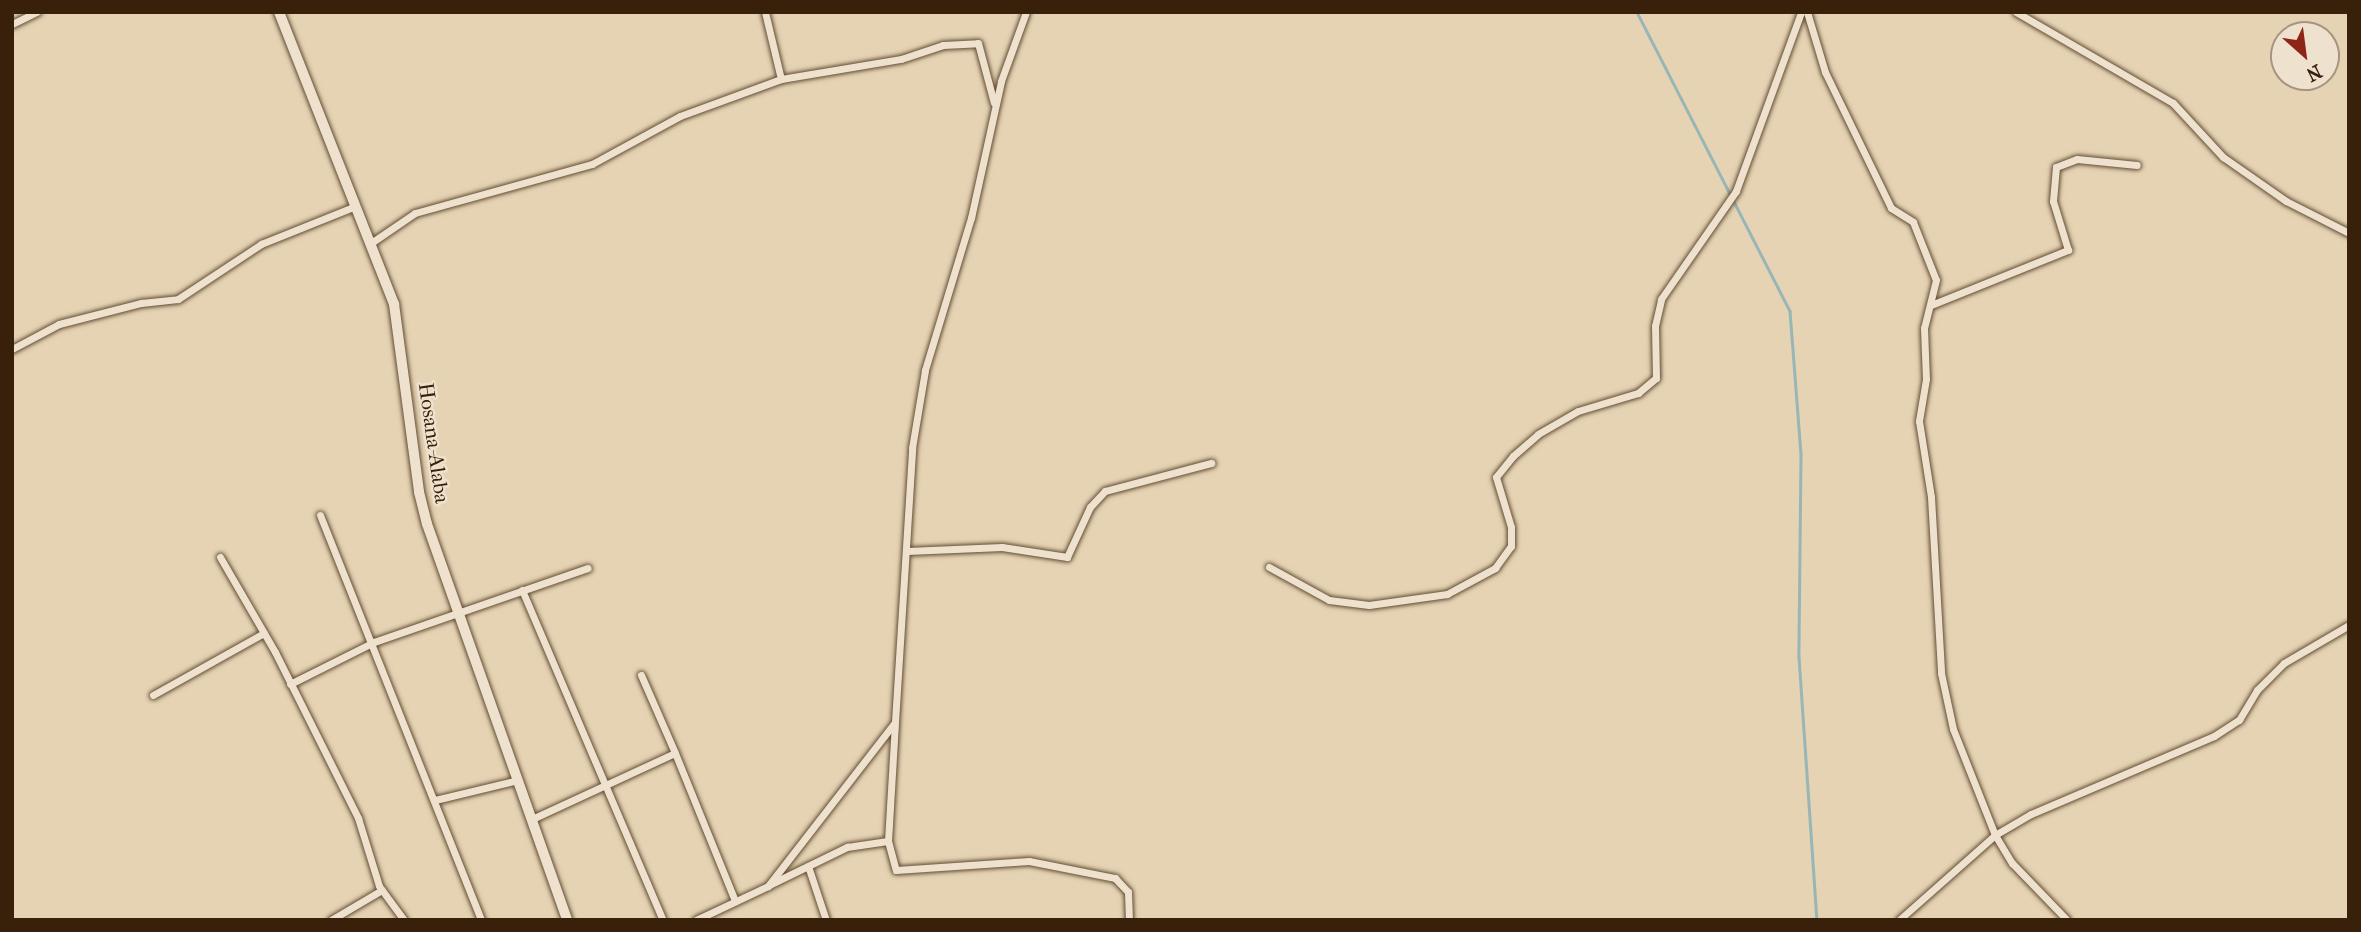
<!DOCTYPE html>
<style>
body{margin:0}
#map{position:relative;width:2361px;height:932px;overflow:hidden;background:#e5d3b4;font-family:"IM FELL French Canon",serif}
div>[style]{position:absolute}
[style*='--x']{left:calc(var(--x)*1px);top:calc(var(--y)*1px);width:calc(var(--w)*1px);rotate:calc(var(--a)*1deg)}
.stream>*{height:2.5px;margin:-1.25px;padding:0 1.25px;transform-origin:1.25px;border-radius:1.25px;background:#98b6b5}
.roads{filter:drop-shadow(0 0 2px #644d34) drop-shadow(0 0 2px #644d34)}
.minor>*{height:7px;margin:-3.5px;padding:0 3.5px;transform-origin:3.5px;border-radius:3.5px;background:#eee2ce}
.secondary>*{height:10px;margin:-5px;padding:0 5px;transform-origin:5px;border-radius:5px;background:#eee2ce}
span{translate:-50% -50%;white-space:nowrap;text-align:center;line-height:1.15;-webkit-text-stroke:5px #eee2ce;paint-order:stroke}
.street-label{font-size:21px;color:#39200a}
.frame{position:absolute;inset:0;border:14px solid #39200a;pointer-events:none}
.north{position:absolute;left:2270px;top:21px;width:70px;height:70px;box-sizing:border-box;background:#eee2ce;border:2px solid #a69480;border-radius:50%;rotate:152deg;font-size:19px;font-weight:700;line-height:28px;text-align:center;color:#39200a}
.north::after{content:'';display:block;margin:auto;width:24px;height:32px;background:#8f2418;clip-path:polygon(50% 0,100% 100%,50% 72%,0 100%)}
</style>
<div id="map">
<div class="stream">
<i style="--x:1637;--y:12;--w:336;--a:62.9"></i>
<i style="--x:1790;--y:311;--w:144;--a:85.6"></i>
<i style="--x:1801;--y:455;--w:202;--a:90.6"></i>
<i style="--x:1799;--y:657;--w:264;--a:86.1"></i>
</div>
<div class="roads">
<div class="minor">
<i style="--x:765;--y:12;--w:69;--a:76.6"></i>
<i style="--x:1807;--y:12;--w:63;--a:73.3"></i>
<i style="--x:1825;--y:72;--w:151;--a:64.1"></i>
<i style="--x:1891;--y:208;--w:26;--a:32"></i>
<i style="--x:1913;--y:222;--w:62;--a:68.4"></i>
<i style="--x:1936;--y:280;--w:49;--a:104"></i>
<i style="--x:1924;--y:328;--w:51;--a:87.8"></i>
<i style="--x:1926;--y:379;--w:43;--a:99.5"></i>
<i style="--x:1919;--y:421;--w:77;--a:81"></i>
<i style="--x:1931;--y:497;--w:176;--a:86.7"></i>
<i style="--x:1941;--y:673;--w:57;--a:77.9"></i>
<i style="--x:1953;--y:729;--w:114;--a:68.4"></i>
<i style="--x:1995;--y:835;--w:33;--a:59"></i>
<i style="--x:2012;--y:863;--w:79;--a:46"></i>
<i style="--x:2016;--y:12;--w:181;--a:30.1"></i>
<i style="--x:2173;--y:103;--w:74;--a:47.2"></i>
<i style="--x:2223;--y:157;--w:77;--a:34.9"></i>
<i style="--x:2286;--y:201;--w:71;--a:26.9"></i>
<i style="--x:12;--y:24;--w:28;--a:-26"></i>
<i style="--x:371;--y:243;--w:53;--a:-34.3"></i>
<i style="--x:415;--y:213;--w:184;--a:-15.5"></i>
<i style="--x:592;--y:164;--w:100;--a:-28.6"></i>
<i style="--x:680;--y:116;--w:108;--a:-20.1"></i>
<i style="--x:781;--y:79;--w:122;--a:-9.5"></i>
<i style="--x:901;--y:59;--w:44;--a:-18.4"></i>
<i style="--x:943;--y:45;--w:35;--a:-3"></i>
<i style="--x:978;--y:43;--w:62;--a:75.1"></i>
<i style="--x:1931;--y:305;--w:148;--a:-21.9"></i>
<i style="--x:2068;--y:250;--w:51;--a:-107"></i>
<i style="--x:2053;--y:201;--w:34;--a:-85"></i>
<i style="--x:2056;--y:167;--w:22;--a:-21"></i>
<i style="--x:2077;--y:159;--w:60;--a:5.7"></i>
<i style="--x:12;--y:349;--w:53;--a:-28"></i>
<i style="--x:59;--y:324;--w:85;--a:-14.4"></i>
<i style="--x:141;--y:303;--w:37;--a:-6"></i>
<i style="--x:178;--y:299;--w:100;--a:-33.5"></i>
<i style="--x:261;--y:244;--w:102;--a:-21.8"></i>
<i style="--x:320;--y:515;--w:436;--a:68.3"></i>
<i style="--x:907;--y:551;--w:95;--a:-2.4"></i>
<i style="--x:1002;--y:547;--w:66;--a:8.7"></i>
<i style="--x:1067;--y:557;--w:55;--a:-65.3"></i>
<i style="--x:1090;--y:507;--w:22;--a:-47"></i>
<i style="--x:1105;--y:491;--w:110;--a:-14.8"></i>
<i style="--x:220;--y:557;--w:110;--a:59.9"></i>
<i style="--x:275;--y:652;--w:186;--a:63.4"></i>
<i style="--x:358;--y:818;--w:71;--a:72.8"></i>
<i style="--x:379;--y:886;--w:42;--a:53.7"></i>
<i style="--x:1269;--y:567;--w:68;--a:28.8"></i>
<i style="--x:1329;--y:600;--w:40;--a:7.1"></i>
<i style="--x:1369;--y:605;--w:79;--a:-8"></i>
<i style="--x:1447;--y:594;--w:55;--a:-28.4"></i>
<i style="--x:1495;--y:568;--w:27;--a:-54"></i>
<i style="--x:1511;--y:546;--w:19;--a:-90"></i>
<i style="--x:1511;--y:527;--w:52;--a:-106.7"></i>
<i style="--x:1496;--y:477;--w:27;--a:-51"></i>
<i style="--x:1513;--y:456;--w:33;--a:-41"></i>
<i style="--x:1538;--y:434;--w:46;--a:-29.9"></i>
<i style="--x:1578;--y:411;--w:63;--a:-16.7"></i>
<i style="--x:1638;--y:393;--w:23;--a:-40"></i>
<i style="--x:1656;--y:378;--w:52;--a:-91.1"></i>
<i style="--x:1655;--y:326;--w:28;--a:-77"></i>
<i style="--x:1661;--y:299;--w:131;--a:-55.2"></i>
<i style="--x:1736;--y:191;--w:190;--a:-70"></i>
<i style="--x:522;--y:590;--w:359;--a:66.9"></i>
<i style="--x:641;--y:675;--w:85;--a:66.4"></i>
<i style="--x:290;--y:684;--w:94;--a:-26.6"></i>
<i style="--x:374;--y:642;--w:226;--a:-19.1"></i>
<i style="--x:153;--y:695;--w:127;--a:-29.2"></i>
<i style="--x:895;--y:723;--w:118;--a:93.4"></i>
<i style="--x:888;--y:841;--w:30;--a:75"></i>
<i style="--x:896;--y:870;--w:133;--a:-3.9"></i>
<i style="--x:1029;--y:861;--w:88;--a:11.2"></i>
<i style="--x:1115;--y:878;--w:19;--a:47"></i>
<i style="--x:1128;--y:892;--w:28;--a:88"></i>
<i style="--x:435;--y:800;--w:85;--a:-13.5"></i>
<i style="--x:532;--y:819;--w:157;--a:-24.8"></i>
<i style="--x:675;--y:753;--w:160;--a:67.9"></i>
<i style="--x:808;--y:866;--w:57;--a:71.6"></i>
<i style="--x:771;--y:884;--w:85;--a:-26"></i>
<i style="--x:847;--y:847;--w:41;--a:-8.3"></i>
<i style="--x:331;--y:920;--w:59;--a:-30.5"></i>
<i style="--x:696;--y:920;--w:80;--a:-25.3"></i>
<i style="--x:768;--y:886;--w:207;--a:-52.2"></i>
<i style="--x:895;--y:722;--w:275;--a:-86.4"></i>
<i style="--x:912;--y:448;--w:79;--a:-80.5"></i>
<i style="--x:925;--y:370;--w:159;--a:-73.2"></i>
<i style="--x:971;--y:218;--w:140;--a:-77.6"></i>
<i style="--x:1001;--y:81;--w:73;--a:-70.1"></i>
<i style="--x:1899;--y:920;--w:128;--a:-41.5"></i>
<i style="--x:1995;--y:835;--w:42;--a:-30.3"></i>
<i style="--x:2031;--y:814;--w:199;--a:-23.1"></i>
<i style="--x:2214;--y:736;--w:30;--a:-33"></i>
<i style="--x:2239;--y:720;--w:35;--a:-59"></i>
<i style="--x:2257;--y:690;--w:38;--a:-45"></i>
<i style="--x:2284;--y:663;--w:75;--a:-30.3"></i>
</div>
<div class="secondary">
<i style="--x:279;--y:12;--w:314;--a:68.5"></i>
<i style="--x:394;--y:304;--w:190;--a:82.4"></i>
<i style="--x:419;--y:492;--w:33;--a:76"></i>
<i style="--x:427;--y:524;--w:420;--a:70.5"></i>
</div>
</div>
<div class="street-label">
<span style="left:434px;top:443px;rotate:82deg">Hosana-Alaba</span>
</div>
<div class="frame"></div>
<div class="north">N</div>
</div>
